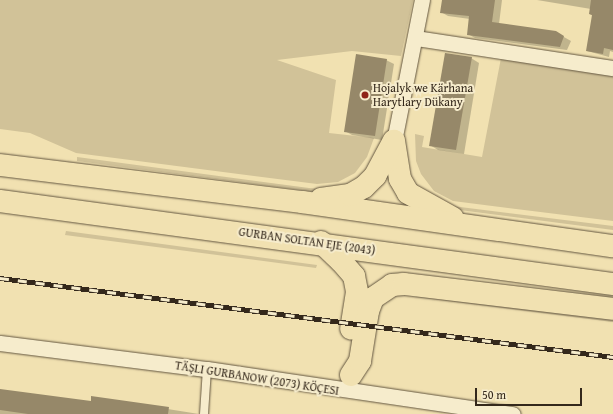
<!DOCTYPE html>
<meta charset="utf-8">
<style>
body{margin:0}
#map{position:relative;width:613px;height:414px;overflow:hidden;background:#f1e1b1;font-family:"Gentium Book Plus",serif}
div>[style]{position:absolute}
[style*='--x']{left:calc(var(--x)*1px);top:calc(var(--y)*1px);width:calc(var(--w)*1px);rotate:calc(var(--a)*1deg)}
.green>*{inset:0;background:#d1c298}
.shadow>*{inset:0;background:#0003}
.building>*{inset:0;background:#968869}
.roads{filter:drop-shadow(0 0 1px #635640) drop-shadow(0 0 1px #635640)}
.lane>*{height:8px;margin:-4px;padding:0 4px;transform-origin:4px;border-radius:4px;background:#f6eccc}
.street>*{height:15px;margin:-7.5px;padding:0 7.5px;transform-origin:7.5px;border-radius:7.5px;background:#f6eccc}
.highway>*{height:22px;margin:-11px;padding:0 11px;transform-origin:11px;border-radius:11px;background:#f1e1b1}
.rail>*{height:4.5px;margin-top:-2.25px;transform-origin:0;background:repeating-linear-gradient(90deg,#f6eccc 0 9px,#34281b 0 18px);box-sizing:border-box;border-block:1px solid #34281b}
.dots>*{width:11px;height:11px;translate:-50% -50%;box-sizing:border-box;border:2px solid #f6eccc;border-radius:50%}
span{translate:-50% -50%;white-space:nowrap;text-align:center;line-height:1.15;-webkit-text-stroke:4px #f6eccc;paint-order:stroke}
.poi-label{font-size:12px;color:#34281b}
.left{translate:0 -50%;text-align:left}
.street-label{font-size:12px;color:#34281b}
.scale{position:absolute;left:475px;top:388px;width:107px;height:18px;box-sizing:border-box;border:2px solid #34281b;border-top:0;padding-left:5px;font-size:12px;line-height:14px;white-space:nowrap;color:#34281b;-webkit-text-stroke:3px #f6eccc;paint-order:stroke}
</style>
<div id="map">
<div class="green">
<i style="clip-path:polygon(0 0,413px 0,401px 56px,352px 51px,277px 60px,336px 80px,329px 133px,374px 138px,367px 157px,355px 173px,338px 182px,317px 184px,76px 153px,30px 133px,0 129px)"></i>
<i style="clip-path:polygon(501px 58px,613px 74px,613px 221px,453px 201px,434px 191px,421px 174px,416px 161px,415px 134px,424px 136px,422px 147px,482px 157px)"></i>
<i style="clip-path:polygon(77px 157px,309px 188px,322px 189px,317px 192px,309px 191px,77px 161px)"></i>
<i style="clip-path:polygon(452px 206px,613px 226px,613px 230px,452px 209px)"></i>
<i style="clip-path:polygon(66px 231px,317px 265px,316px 268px,65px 235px)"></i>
<i style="clip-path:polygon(416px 294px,613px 318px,613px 322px,416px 297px)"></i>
</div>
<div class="shadow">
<i style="clip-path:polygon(443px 0,502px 0,499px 24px,555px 32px,571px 41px,567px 50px,475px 38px,468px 34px,470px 19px,448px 16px,441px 12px)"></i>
<i style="clip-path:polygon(537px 0,613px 0,613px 52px,610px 51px,609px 57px,587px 51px,593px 16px,590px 14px,591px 9px)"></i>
<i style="clip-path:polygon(471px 58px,479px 63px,464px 154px,438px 150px,430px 145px)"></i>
<i style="clip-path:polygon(386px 60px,394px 64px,382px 140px,352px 135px,345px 131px)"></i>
<i style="clip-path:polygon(0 390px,91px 403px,92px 397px,199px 414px,0 414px)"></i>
</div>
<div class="building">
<i style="clip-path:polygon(442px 0,495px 0,492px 22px,556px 31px,564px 36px,560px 47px,467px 35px,469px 16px,440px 13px)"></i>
<i style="clip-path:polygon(591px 0,613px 0,613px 50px,604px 48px,603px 54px,586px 51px,592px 15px,589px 14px)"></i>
<i style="clip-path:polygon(445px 53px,472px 57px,456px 150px,429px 146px)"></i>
<i style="clip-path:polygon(356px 54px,387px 59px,375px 136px,344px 132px)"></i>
<i style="clip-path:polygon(0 389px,91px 401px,91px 396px,169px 407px,168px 414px,28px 414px,0 410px)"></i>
</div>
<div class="roads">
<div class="lane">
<i style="--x:204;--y:414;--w:45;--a:-86.2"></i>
</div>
<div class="street">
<i style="--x:416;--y:38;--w:199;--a:8.7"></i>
<i style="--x:394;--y:141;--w:144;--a:-78.8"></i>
<i style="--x:0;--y:343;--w:209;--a:7.2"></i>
<i style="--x:207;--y:369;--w:309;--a:8.4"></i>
</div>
<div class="highway">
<i style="--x:394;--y:141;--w:38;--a:81"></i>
<i style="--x:400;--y:179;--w:16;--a:60"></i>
<i style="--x:408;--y:193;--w:51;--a:29.1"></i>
<i style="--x:0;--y:165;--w:304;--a:7"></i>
<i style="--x:302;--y:202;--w:314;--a:8.1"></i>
<i style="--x:321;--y:199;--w:29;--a:-8"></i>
<i style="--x:350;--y:195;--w:16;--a:-30"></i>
<i style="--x:364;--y:187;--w:16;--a:-45"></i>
<i style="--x:375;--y:176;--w:40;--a:-62"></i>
<i style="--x:0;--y:201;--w:619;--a:7.71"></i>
<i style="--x:321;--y:242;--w:28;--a:44"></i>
<i style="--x:341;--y:261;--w:20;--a:49"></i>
<i style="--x:354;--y:276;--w:16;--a:79"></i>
<i style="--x:357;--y:292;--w:37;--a:99"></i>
<i style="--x:351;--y:375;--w:17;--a:-57"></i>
<i style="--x:360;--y:361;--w:51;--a:-80.9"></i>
<i style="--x:368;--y:311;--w:14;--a:-69"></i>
<i style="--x:373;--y:298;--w:23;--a:-34"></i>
<i style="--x:392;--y:285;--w:12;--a:-5"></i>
<i style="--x:404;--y:284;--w:210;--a:6.8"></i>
</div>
</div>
<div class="rail">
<i style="--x:0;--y:278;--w:618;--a:7.34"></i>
</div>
<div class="dots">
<i style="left:365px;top:95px;background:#8f2418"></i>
</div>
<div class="poi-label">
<span class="left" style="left:373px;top:95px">Hojalyk we Kärhana<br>Harytlary Dükany</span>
</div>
<div class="street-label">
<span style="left:307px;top:241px;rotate:8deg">GURBAN SOLTAN EJE (2043)</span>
<span style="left:257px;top:378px;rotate:9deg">TÄŞLI GURBANOW (2073) KÖÇESI</span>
</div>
<div class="scale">50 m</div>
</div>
